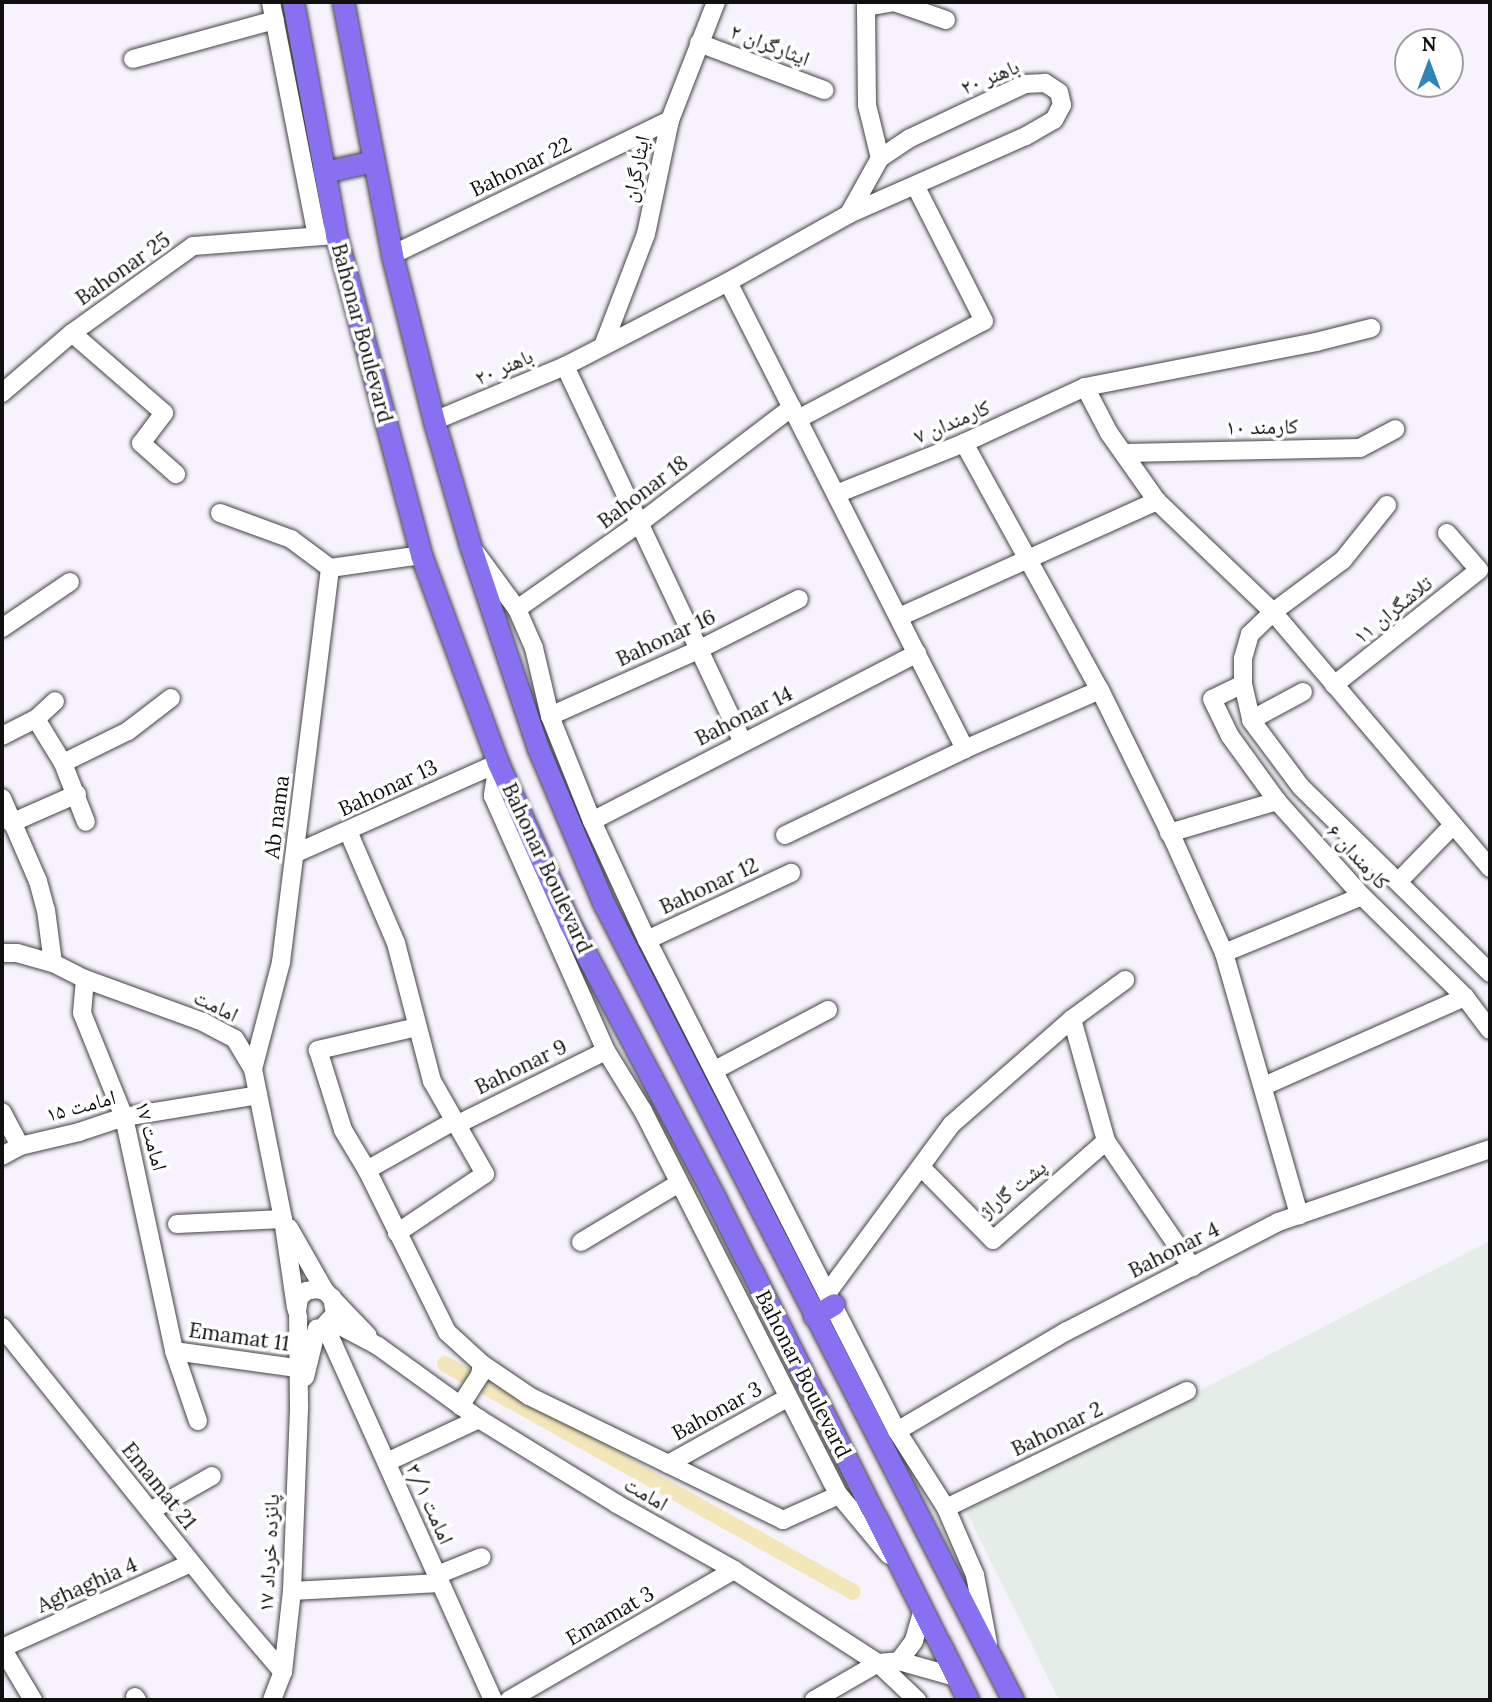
<!DOCTYPE html>
<meta charset="utf-8">
<style>
body{margin:0}
#map{position:relative;width:1492px;height:1702px;overflow:hidden;background:#f6f3fe;font-family:Lora,"Noto Naskh Arabic",serif}
div>[style]{position:absolute}
[style*='--x']{left:calc(var(--x)*1px);top:calc(var(--y)*1px);width:calc(var(--w)*1px);rotate:calc(var(--a)*1deg)}
.industrial>*{inset:0;background:#e5ede8}
.canal>*{height:16px;margin:-8px;padding:0 8px;transform-origin:8px;border-radius:8px;background:#f3e7ba}
.roads{filter:drop-shadow(0 0 2px #434343) drop-shadow(0 0 2px #434343)}
.minor>*{height:18px;margin:-9px;padding:0 9px;transform-origin:9px;border-radius:9px;background:#fff}
.major>*{height:21px;margin:-10.5px;padding:0 10.5px;transform-origin:10.5px;border-radius:10.5px;background:#8871f0}
span{translate:-50% -50%;white-space:nowrap;text-align:center;line-height:1.15;-webkit-text-stroke:7px #fff;paint-order:stroke}
.street-label{font-size:21px;color:#101010}
.frame{position:absolute;inset:0;border:4px solid #101010;pointer-events:none}
.north{position:absolute;left:1394px;top:28px;width:70px;height:70px;box-sizing:border-box;background:#fff;border:2px solid #9f9f9f;border-radius:50%;rotate:0deg;font-size:19px;font-weight:700;line-height:28px;text-align:center;color:#101010}
.north::after{content:'';display:block;margin:auto;width:24px;height:32px;background:#2f85b8;clip-path:polygon(50% 0,100% 100%,50% 72%,0 100%)}
</style>
<div id="map">
<div class="industrial">
<i style="clip-path:polygon(1490px 1241px,1490px 1700px,1059px 1700px,966px 1511px)"></i>
</div>
<div class="canal">
<i style="--x:445;--y:1364;--w:467;--a:29.2"></i>
</div>
<div class="roads">
<div class="minor">
<i style="--x:271;--y:2;--w:238;--a:78.9"></i>
<i style="--x:699;--y:43;--w:134;--a:20.6"></i>
<i style="--x:133;--y:59;--w:147;--a:-15.4"></i>
<i style="--x:880;--y:158;--w:55;--a:-103.8"></i>
<i style="--x:867;--y:105;--w:98;--a:-90.6"></i>
<i style="--x:866;--y:7;--w:28;--a:-10"></i>
<i style="--x:894;--y:2;--w:55;--a:19.1"></i>
<i style="--x:392;--y:255;--w:309;--a:-25.9"></i>
<i style="--x:728;--y:282;--w:524;--a:63.09"></i>
<i style="--x:72;--y:333;--w:122;--a:41"></i>
<i style="--x:164;--y:413;--w:38;--a:127"></i>
<i style="--x:141;--y:443;--w:47;--a:41.5"></i>
<i style="--x:603;--y:346;--w:120;--a:-69"></i>
<i style="--x:646;--y:234;--w:116;--a:-78.1"></i>
<i style="--x:670;--y:120;--w:127;--a:-68.7"></i>
<i style="--x:565;--y:366;--w:416;--a:64.7"></i>
<i style="--x:1085;--y:387;--w:52;--a:62.4"></i>
<i style="--x:1109;--y:433;--w:83;--a:54.8"></i>
<i style="--x:1157;--y:501;--w:161;--a:43.7"></i>
<i style="--x:1273;--y:612;--w:336;--a:49.7"></i>
<i style="--x:2;--y:393;--w:92;--a:-40.6"></i>
<i style="--x:72;--y:333;--w:149;--a:-35.7"></i>
<i style="--x:193;--y:246;--w:143;--a:-4.4"></i>
<i style="--x:798;--y:419;--w:210;--a:-27.8"></i>
<i style="--x:984;--y:321;--w:150;--a:-116.9"></i>
<i style="--x:434;--y:421;--w:142;--a:-22.8"></i>
<i style="--x:565;--y:366;--w:183;--a:-27.3"></i>
<i style="--x:728;--y:282;--w:139;--a:-29.3"></i>
<i style="--x:849;--y:214;--w:193;--a:-23.8"></i>
<i style="--x:1026;--y:136;--w:32;--a:-30"></i>
<i style="--x:1054;--y:120;--w:17;--a:-62"></i>
<i style="--x:1062;--y:105;--w:13;--a:-103"></i>
<i style="--x:1059;--y:92;--w:17;--a:-147"></i>
<i style="--x:1045;--y:83;--w:20;--a:177"></i>
<i style="--x:1025;--y:84;--w:127;--a:154.8"></i>
<i style="--x:910;--y:138;--w:36;--a:146"></i>
<i style="--x:880;--y:158;--w:64;--a:119"></i>
<i style="--x:964;--y:443;--w:282;--a:61.2"></i>
<i style="--x:1100;--y:690;--w:168;--a:63.9"></i>
<i style="--x:1174;--y:841;--w:123;--a:65.9"></i>
<i style="--x:1224;--y:953;--w:273;--a:74"></i>
<i style="--x:1125;--y:453;--w:235;--a:-1.2"></i>
<i style="--x:1360;--y:448;--w:40;--a:-28"></i>
<i style="--x:836;--y:494;--w:138;--a:-21.7"></i>
<i style="--x:964;--y:443;--w:133;--a:-24.8"></i>
<i style="--x:1085;--y:387;--w:235;--a:-11"></i>
<i style="--x:1316;--y:342;--w:57;--a:-14.3"></i>
<i style="--x:1387;--y:505;--w:70;--a:128.7"></i>
<i style="--x:1343;--y:560;--w:87;--a:143.4"></i>
<i style="--x:1273;--y:612;--w:32;--a:136"></i>
<i style="--x:1250;--y:634;--w:26;--a:106"></i>
<i style="--x:1243;--y:659;--w:25;--a:90"></i>
<i style="--x:1243;--y:684;--w:34;--a:154"></i>
<i style="--x:1212;--y:699;--w:41;--a:64.1"></i>
<i style="--x:1230;--y:736;--w:80;--a:54.1"></i>
<i style="--x:1277;--y:801;--w:127;--a:48.2"></i>
<i style="--x:1362;--y:896;--w:144;--a:44.4"></i>
<i style="--x:1465;--y:997;--w:41;--a:52.9"></i>
<i style="--x:220;--y:513;--w:76;--a:20.1"></i>
<i style="--x:291;--y:539;--w:49;--a:36.6"></i>
<i style="--x:330;--y:568;--w:92;--a:-8.1"></i>
<i style="--x:476;--y:553;--w:69;--a:53.8"></i>
<i style="--x:517;--y:609;--w:43;--a:66.4"></i>
<i style="--x:534;--y:648;--w:70;--a:76.8"></i>
<i style="--x:550;--y:716;--w:113;--a:68.2"></i>
<i style="--x:592;--y:821;--w:131;--a:65.2"></i>
<i style="--x:647;--y:940;--w:551;--a:63.02"></i>
<i style="--x:897;--y:1431;--w:91;--a:57.5"></i>
<i style="--x:946;--y:1508;--w:73;--a:66.6"></i>
<i style="--x:975;--y:1575;--w:69;--a:79.2"></i>
<i style="--x:517;--y:609;--w:150;--a:-35"></i>
<i style="--x:640;--y:523;--w:191;--a:-37.3"></i>
<i style="--x:899;--y:617;--w:283;--a:-24.2"></i>
<i style="--x:2;--y:628;--w:82;--a:-34.1"></i>
<i style="--x:1243;--y:684;--w:37;--a:77"></i>
<i style="--x:1251;--y:720;--w:84;--a:53.3"></i>
<i style="--x:1301;--y:787;--w:265;--a:44.5"></i>
<i style="--x:1334;--y:685;--w:185;--a:-38.4"></i>
<i style="--x:1479;--y:570;--w:49;--a:-130.9"></i>
<i style="--x:550;--y:716;--w:162;--a:-24"></i>
<i style="--x:698;--y:650;--w:113;--a:-26.8"></i>
<i style="--x:36;--y:719;--w:52;--a:58.5"></i>
<i style="--x:63;--y:763;--w:63;--a:68.7"></i>
<i style="--x:1251;--y:720;--w:59;--a:-28.3"></i>
<i style="--x:2;--y:736;--w:38;--a:-27"></i>
<i style="--x:36;--y:719;--w:26;--a:-43"></i>
<i style="--x:63;--y:763;--w:72;--a:-26.2"></i>
<i style="--x:128;--y:731;--w:54;--a:-37.5"></i>
<i style="--x:498;--y:763;--w:33;--a:99"></i>
<i style="--x:493;--y:796;--w:279;--a:66.1"></i>
<i style="--x:606;--y:1051;--w:70;--a:58.3"></i>
<i style="--x:643;--y:1111;--w:431;--a:63"></i>
<i style="--x:839;--y:1495;--w:78;--a:50.2"></i>
<i style="--x:2;--y:798;--w:90;--a:66.6"></i>
<i style="--x:38;--y:881;--w:30;--a:75"></i>
<i style="--x:46;--y:910;--w:53;--a:82.5"></i>
<i style="--x:592;--y:821;--w:366;--a:-27.3"></i>
<i style="--x:11;--y:823;--w:72;--a:-23.7"></i>
<i style="--x:348;--y:831;--w:122;--a:66.8"></i>
<i style="--x:396;--y:943;--w:143;--a:75.4"></i>
<i style="--x:432;--y:1081;--w:107;--a:60.3"></i>
<i style="--x:485;--y:1174;--w:106;--a:146.2"></i>
<i style="--x:1169;--y:833;--w:113;--a:-16.5"></i>
<i style="--x:785;--y:835;--w:199;--a:-25.5"></i>
<i style="--x:965;--y:749;--w:147;--a:-23.6"></i>
<i style="--x:296;--y:853;--w:221;--a:-24"></i>
<i style="--x:1398;--y:882;--w:79;--a:-46"></i>
<i style="--x:647;--y:940;--w:159;--a:-25"></i>
<i style="--x:2;--y:953;--w:15;--a:0"></i>
<i style="--x:17;--y:953;--w:37;--a:16"></i>
<i style="--x:53;--y:963;--w:36;--a:27"></i>
<i style="--x:85;--y:979;--w:126;--a:20"></i>
<i style="--x:203;--y:1022;--w:36;--a:28"></i>
<i style="--x:235;--y:1039;--w:35;--a:59"></i>
<i style="--x:253;--y:1069;--w:153;--a:78.7"></i>
<i style="--x:283;--y:1219;--w:90;--a:81.7"></i>
<i style="--x:1224;--y:953;--w:149;--a:-22.4"></i>
<i style="--x:85;--y:979;--w:34;--a:95"></i>
<i style="--x:82;--y:1013;--w:112;--a:68"></i>
<i style="--x:124;--y:1117;--w:239;--a:77.9"></i>
<i style="--x:174;--y:1351;--w:74;--a:71.1"></i>
<i style="--x:1072;--y:1019;--w:127;--a:74.4"></i>
<i style="--x:1106;--y:1141;--w:153;--a:55.7"></i>
<i style="--x:417;--y:1027;--w:102;--a:166.9"></i>
<i style="--x:318;--y:1050;--w:84;--a:72.6"></i>
<i style="--x:343;--y:1130;--w:47;--a:59"></i>
<i style="--x:367;--y:1170;--w:181;--a:63.7"></i>
<i style="--x:447;--y:1332;--w:47;--a:42.4"></i>
<i style="--x:482;--y:1364;--w:57;--a:34.2"></i>
<i style="--x:529;--y:1396;--w:283;--a:26"></i>
<i style="--x:783;--y:1520;--w:61;--a:-24.1"></i>
<i style="--x:253;--y:1069;--w:111;--a:-75.3"></i>
<i style="--x:281;--y:962;--w:397;--a:-82.9"></i>
<i style="--x:715;--y:1070;--w:128;--a:-28"></i>
<i style="--x:1264;--y:1086;--w:220;--a:-23.9"></i>
<i style="--x:2;--y:1112;--w:38;--a:62"></i>
<i style="--x:456;--y:1125;--w:167;--a:-26.3"></i>
<i style="--x:2;--y:1156;--w:21;--a:-29"></i>
<i style="--x:20;--y:1146;--w:61;--a:-13.3"></i>
<i style="--x:79;--y:1132;--w:47;--a:-18.4"></i>
<i style="--x:124;--y:1117;--w:136;--a:-9.3"></i>
<i style="--x:922;--y:1168;--w:101;--a:45.4"></i>
<i style="--x:993;--y:1240;--w:150;--a:-41.2"></i>
<i style="--x:367;--y:1170;--w:100;--a:-29.4"></i>
<i style="--x:177;--y:1224;--w:106;--a:-2.7"></i>
<i style="--x:289;--y:1228;--w:73;--a:60.3"></i>
<i style="--x:581;--y:1242;--w:114;--a:-31"></i>
<i style="--x:828;--y:1292;--w:209;--a:-53.6"></i>
<i style="--x:952;--y:1124;--w:159;--a:-41.2"></i>
<i style="--x:1072;--y:1019;--w:66;--a:-36.3"></i>
<i style="--x:297;--y:1311;--w:13;--a:-81"></i>
<i style="--x:299;--y:1298;--w:10;--a:-45"></i>
<i style="--x:306;--y:1291;--w:10;--a:-11"></i>
<i style="--x:316;--y:1289;--w:9;--a:13"></i>
<i style="--x:325;--y:1291;--w:62;--a:46.3"></i>
<i style="--x:331;--y:1321;--w:53;--a:28"></i>
<i style="--x:378;--y:1346;--w:125;--a:35.9"></i>
<i style="--x:479;--y:1419;--w:162;--a:31.6"></i>
<i style="--x:617;--y:1504;--w:134;--a:29.4"></i>
<i style="--x:734;--y:1570;--w:171;--a:32.9"></i>
<i style="--x:878;--y:1663;--w:21;--a:-5"></i>
<i style="--x:325;--y:1326;--w:410;--a:65.8"></i>
<i style="--x:2;--y:1327;--w:345;--a:51.2"></i>
<i style="--x:218;--y:1596;--w:100;--a:49.5"></i>
<i style="--x:323;--y:1327;--w:18;--a:-47"></i>
<i style="--x:335;--y:1314;--w:17;--a:-100"></i>
<i style="--x:174;--y:1351;--w:124;--a:7.9"></i>
<i style="--x:305;--y:1377;--w:50;--a:-76.2"></i>
<i style="--x:460;--y:1406;--w:37;--a:-57"></i>
<i style="--x:480;--y:1375;--w:11;--a:-80"></i>
<i style="--x:897;--y:1431;--w:197;--a:-30.5"></i>
<i style="--x:1067;--y:1331;--w:237;--a:-27.3"></i>
<i style="--x:1278;--y:1222;--w:224;--a:-19"></i>
<i style="--x:387;--y:1462;--w:102;--a:-25.1"></i>
<i style="--x:668;--y:1464;--w:136;--a:-29"></i>
<i style="--x:946;--y:1508;--w:268;--a:-25.9"></i>
<i style="--x:150;--y:1511;--w:71;--a:-29.4"></i>
<i style="--x:437;--y:1575;--w:48;--a:-21.8"></i>
<i style="--x:292;--y:1591;--w:148;--a:-3.1"></i>
<i style="--x:923;--y:1609;--w:33;--a:106"></i>
<i style="--x:914;--y:1641;--w:25;--a:127"></i>
<i style="--x:899;--y:1661;--w:59;--a:15.7"></i>
<i style="--x:2;--y:1648;--w:207;--a:-24.2"></i>
<i style="--x:2;--y:1648;--w:61;--a:59.2"></i>
<i style="--x:135;--y:1697;--w:4;--a:56"></i>
<i style="--x:272;--y:1700;--w:30;--a:-69"></i>
<i style="--x:283;--y:1672;--w:81;--a:-83.7"></i>
<i style="--x:292;--y:1591;--w:186;--a:-87.8"></i>
<i style="--x:299;--y:1405;--w:89;--a:-90.6"></i>
<i style="--x:509;--y:1700;--w:260;--a:-30"></i>
<i style="--x:814;--y:1700;--w:74;--a:-30"></i>
<i style="--x:878;--y:1663;--w:54;--a:43.5"></i>
</div>
<div class="major">
<i style="--x:293;--y:2;--w:237;--a:79.5"></i>
<i style="--x:336;--y:235;--w:331;--a:75.1"></i>
<i style="--x:421;--y:555;--w:222;--a:69.7"></i>
<i style="--x:498;--y:763;--w:174;--a:65.9"></i>
<i style="--x:569;--y:922;--w:314;--a:62.1"></i>
<i style="--x:716;--y:1200;--w:560;--a:63.25"></i>
<i style="--x:343;--y:2;--w:258;--a:79"></i>
<i style="--x:392;--y:255;--w:171;--a:75.8"></i>
<i style="--x:434;--y:421;--w:129;--a:73.8"></i>
<i style="--x:470;--y:545;--w:214;--a:71.5"></i>
<i style="--x:538;--y:748;--w:169;--a:67.1"></i>
<i style="--x:604;--y:904;--w:895;--a:62.81"></i>
<i style="--x:324;--y:172;--w:51;--a:-12.4"></i>
<i style="--x:814;--y:1316;--w:23;--a:-31"></i>
</div>
</div>
<div class="street-label">
<span style="left:770px;top:45px;rotate:21deg">ایثارگران ۲</span>
<span style="left:990px;top:77px;rotate:-22deg">باهنر ۲۰</span>
<span style="left:521px;top:167px;rotate:-26deg">Bahonar 22</span>
<span style="left:636px;top:169px;rotate:-78deg">ایثارگران</span>
<span style="left:123px;top:269px;rotate:-35deg">Bahonar 25</span>
<span style="left:362px;top:333px;rotate:75deg">Bahonar Boulevard</span>
<span style="left:504px;top:367px;rotate:-23deg">باهنر ۲۰</span>
<span style="left:952px;top:422px;rotate:-23deg">کارمندان ۷</span>
<span style="left:1262px;top:427px;rotate:-1deg">کارمند ۱۰</span>
<span style="left:643px;top:492px;rotate:-37deg">Bahonar 18</span>
<span style="left:1393px;top:610px;rotate:-39deg">تلاشگران ۱۱</span>
<span style="left:666px;top:638px;rotate:-25deg">Bahonar 16</span>
<span style="left:744px;top:716px;rotate:-27deg">Bahonar 14</span>
<span style="left:388px;top:788px;rotate:-25deg">Bahonar 13</span>
<span style="left:277px;top:817px;rotate:-83deg">Ab nama</span>
<span style="left:1358px;top:857px;rotate:47deg">کارمندان ۶</span>
<span style="left:547px;top:868px;rotate:65deg">Bahonar Boulevard</span>
<span style="left:709px;top:886px;rotate:-25deg">Bahonar 12</span>
<span style="left:216px;top:1006px;rotate:26deg">امامت</span>
<span style="left:521px;top:1067px;rotate:-26deg">Bahonar 9</span>
<span style="left:81px;top:1106px;rotate:-15deg">امامت ۱۵</span>
<span style="left:151px;top:1136px;rotate:75deg">امامت ۱۷</span>
<span style="left:1013px;top:1189px;rotate:-39deg">پشت گاراژ</span>
<span style="left:1174px;top:1250px;rotate:-27deg">Bahonar 4</span>
<span style="left:239px;top:1337px;rotate:8deg">Emamat 11</span>
<span style="left:803px;top:1374px;rotate:63deg">Bahonar Boulevard</span>
<span style="left:717px;top:1411px;rotate:-29deg">Bahonar 3</span>
<span style="left:1057px;top:1429px;rotate:-26deg">Bahonar 2</span>
<span style="left:159px;top:1486px;rotate:51deg">Emamat 21</span>
<span style="left:646px;top:1494px;rotate:30deg">امامت</span>
<span style="left:430px;top:1504px;rotate:66deg">امامت ۳/۱</span>
<span style="left:269px;top:1553px;rotate:-87deg">پانزده خرداد ۱۷</span>
<span style="left:87px;top:1585px;rotate:-24deg">Aghaghia 4</span>
<span style="left:610px;top:1616px;rotate:-30deg">Emamat 3</span>
</div>
<div class="frame"></div>
<div class="north">N</div>
</div>
